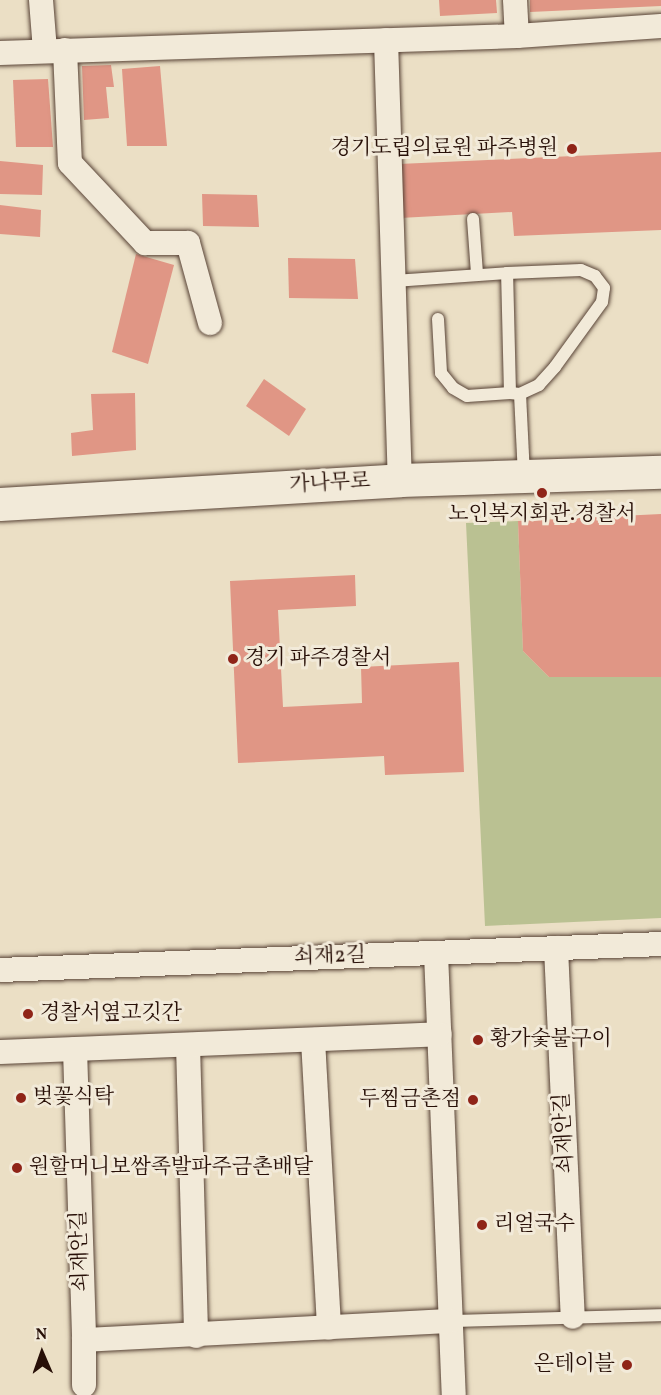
<!DOCTYPE html>
<meta charset="utf-8">
<style>
body{margin:0}
#map{position:relative;width:661px;height:1395px;overflow:hidden;background:#ebdfc5;font-family:Vollkorn,"Noto Serif KR",serif}
div>[style]{position:absolute}
[style*='--x']{left:calc(var(--x)*1px);top:calc(var(--y)*1px);width:calc(var(--w)*1px);rotate:calc(var(--a)*1deg)}
.green>*{inset:0;background:#bac192}
.building>*{inset:0;background:#e09685}
.roads{filter:drop-shadow(0 0 2px #584336) drop-shadow(0 0 2px #584336)}
.lane>*{height:12px;margin:-6px;padding:0 6px;transform-origin:6px;border-radius:6px;background:#f2ead9}
.street>*{height:24px;margin:-12px;padding:0 12px;transform-origin:12px;border-radius:12px;background:#f2ead9}
.secondary>*{height:33px;margin:-16.5px;padding:0 16.5px;transform-origin:16.5px;border-radius:16.5px;background:#f2ead9}
.dots>*{width:16px;height:16px;translate:-50% -50%;box-sizing:border-box;border:3px solid #f2ead9;border-radius:50%}
span{translate:-50% -50%;white-space:nowrap;text-align:center;line-height:1.15;-webkit-text-stroke:6px #f2ead9;paint-order:stroke}
.poi-label{font-size:21px;color:#270f07}
.right{translate:-100% -50%;text-align:right}
.left{translate:0 -50%;text-align:left}
.street-label{font-size:21px;color:#270f07}
.north{position:absolute;left:12px;top:1323px;width:60px;height:60px;-webkit-text-stroke:4px #f2ead9;paint-order:stroke;rotate:358deg;font-size:16px;font-weight:700;line-height:24px;text-align:center;color:#270f07}
.north::after{content:'';display:block;margin:auto;width:21px;height:27px;background:#270f07;clip-path:polygon(50% 0,100% 100%,50% 72%,0 100%)}
</style>
<div id="map">
<div class="green">
<i style="clip-path:polygon(518px 521px,523px 651px,549px 677px,661px 677px,661px 918px,485px 926px,466px 523px)"></i>
</div>
<div class="building">
<i style="clip-path:polygon(439px 0,496px 0,497px 13px,440px 16px)"></i>
<i style="clip-path:polygon(530px 0,661px 0,661px 6px,530px 12px)"></i>
<i style="clip-path:polygon(111px 65px,114px 87px,106px 87px,109px 118px,84px 120px,82px 66px)"></i>
<i style="clip-path:polygon(160px 66px,167px 146px,127px 146px,122px 69px)"></i>
<i style="clip-path:polygon(48px 79px,53px 147px,16px 147px,13px 80px)"></i>
<i style="clip-path:polygon(661px 152px,661px 230px,514px 236px,512px 212px,400px 218px,399px 164px)"></i>
<i style="clip-path:polygon(0 161px,43px 165px,42px 195px,0 194px)"></i>
<i style="clip-path:polygon(202px 194px,257px 195px,259px 227px,203px 226px)"></i>
<i style="clip-path:polygon(0 205px,41px 210px,40px 237px,0 234px)"></i>
<i style="clip-path:polygon(136px 254px,174px 265px,148px 364px,112px 352px)"></i>
<i style="clip-path:polygon(288px 258px,355px 259px,358px 299px,289px 298px)"></i>
<i style="clip-path:polygon(264px 379px,306px 409px,289px 436px,246px 406px)"></i>
<i style="clip-path:polygon(135px 393px,136px 450px,72px 456px,71px 433px,93px 430px,91px 394px)"></i>
<i style="clip-path:polygon(661px 514px,661px 677px,549px 677px,523px 651px,518px 521px)"></i>
<i style="clip-path:polygon(355px 575px,356px 606px,278px 610px,283px 707px,362px 703px,361px 667px,459px 662px,464px 772px,385px 775px,384px 756px,238px 763px,230px 581px)"></i>
</div>
<div class="roads">
<div class="lane">
<i style="--x:473;--y:219;--w:55;--a:85.8"></i>
<i style="--x:394;--y:281;--w:113;--a:-4"></i>
<i style="--x:438;--y:319;--w:54;--a:86.8"></i>
<i style="--x:441;--y:373;--w:19;--a:51"></i>
<i style="--x:453;--y:388;--w:16;--a:30"></i>
<i style="--x:467;--y:396;--w:43;--a:-4"></i>
<i style="--x:520;--y:394;--w:10;--a:-174"></i>
<i style="--x:510;--y:393;--w:120;--a:-91.4"></i>
<i style="--x:507;--y:273;--w:74;--a:-2.3"></i>
<i style="--x:581;--y:270;--w:15;--a:23"></i>
<i style="--x:595;--y:276;--w:15;--a:53"></i>
<i style="--x:604;--y:288;--w:14;--a:98"></i>
<i style="--x:602;--y:302;--w:80;--a:125.9"></i>
<i style="--x:555;--y:367;--w:24;--a:132"></i>
<i style="--x:539;--y:385;--w:21;--a:155"></i>
<i style="--x:520;--y:394;--w:81;--a:87.2"></i>
<i style="--x:451;--y:1321;--w:210;--a:-1.6"></i>
</div>
<div class="street">
<i style="--x:41;--y:0;--w:51;--a:85.5"></i>
<i style="--x:515;--y:0;--w:36;--a:87"></i>
<i style="--x:386;--y:40;--w:440;--a:88.2"></i>
<i style="--x:65;--y:50;--w:113;--a:87.5"></i>
<i style="--x:70;--y:163;--w:110;--a:46.8"></i>
<i style="--x:145;--y:243;--w:43;--a:0"></i>
<i style="--x:188;--y:243;--w:83;--a:74.6"></i>
<i style="--x:0;--y:53;--w:517;--a:-1.88"></i>
<i style="--x:517;--y:36;--w:144;--a:-4"></i>
<i style="--x:556;--y:948;--w:369;--a:87.4"></i>
<i style="--x:436;--y:953;--w:442;--a:87.7"></i>
<i style="--x:0;--y:970;--w:662;--a:-2.25"></i>
<i style="--x:313;--y:1040;--w:288;--a:86.8"></i>
<i style="--x:188;--y:1045;--w:291;--a:88.4"></i>
<i style="--x:75;--y:1049;--w:291;--a:88.2"></i>
<i style="--x:84;--y:1340;--w:367;--a:-3"></i>
<i style="--x:0;--y:1052;--w:440;--a:-2.3"></i>
<i style="--x:84;--y:1340;--w:45;--a:90"></i>
</div>
<div class="secondary">
<i style="--x:0;--y:504;--w:401;--a:-3.4"></i>
<i style="--x:400;--y:480;--w:261;--a:-1.8"></i>
</div>
</div>
<div class="dots">
<i style="left:572px;top:149px;background:#8f2418"></i>
<i style="left:542px;top:493px;background:#8f2418"></i>
<i style="left:233px;top:659px;background:#8f2418"></i>
<i style="left:28px;top:1014px;background:#8f2418"></i>
<i style="left:478px;top:1040px;background:#8f2418"></i>
<i style="left:21px;top:1098px;background:#8f2418"></i>
<i style="left:473px;top:1100px;background:#8f2418"></i>
<i style="left:17px;top:1168px;background:#8f2418"></i>
<i style="left:482px;top:1225px;background:#8f2418"></i>
<i style="left:627px;top:1365px;background:#8f2418"></i>
</div>
<div class="poi-label">
<span class="right" style="left:558px;top:149px">경기도립의료원 파주병원</span>
<span style="left:542px;top:515px">노인복지회관.경찰서</span>
<span class="left" style="left:245px;top:659px">경기 파주경찰서</span>
<span class="left" style="left:40px;top:1014px">경찰서옆고깃간</span>
<span class="left" style="left:490px;top:1040px">황가숯불구이</span>
<span class="left" style="left:33px;top:1098px">벚꽃식탁</span>
<span class="right" style="left:461px;top:1100px">두찜금촌점</span>
<span class="left" style="left:29px;top:1168px">원할머니보쌈족발파주금촌배달</span>
<span class="left" style="left:494px;top:1225px">리얼국수</span>
<span class="right" style="left:615px;top:1365px">은테이블</span>
</div>
<div class="street-label">
<span style="left:330px;top:484px;rotate:-3deg">가나무로</span>
<span style="left:330px;top:957px;rotate:-2deg">쇠재2길</span>
<span style="left:565px;top:1133px;rotate:-93deg">쇠재안길</span>
<span style="left:81px;top:1251px;rotate:-92deg">쇠재안길</span>
</div>
<div class="north">N</div>
</div>
